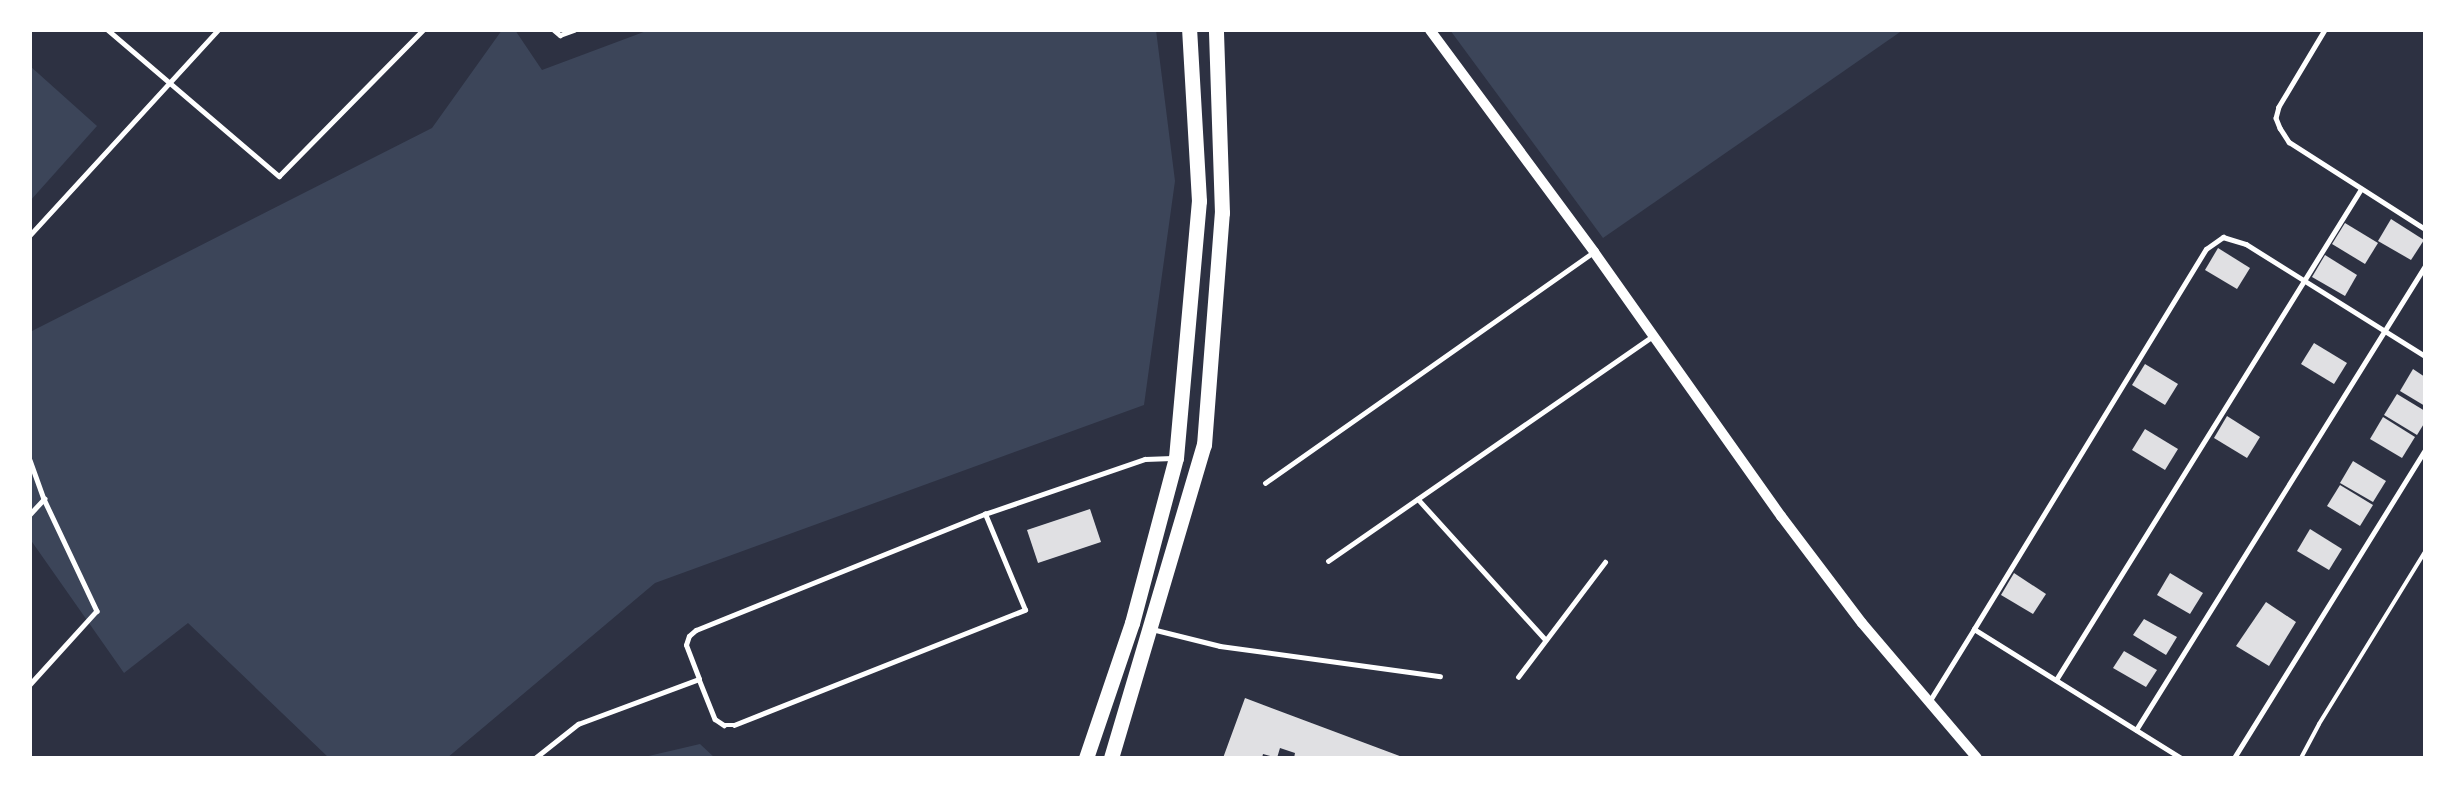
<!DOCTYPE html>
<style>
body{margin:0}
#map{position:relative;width:2455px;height:788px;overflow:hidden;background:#2d3142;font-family:"Space Grotesk",sans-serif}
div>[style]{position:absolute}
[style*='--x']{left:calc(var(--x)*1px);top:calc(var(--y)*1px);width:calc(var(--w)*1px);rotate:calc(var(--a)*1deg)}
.green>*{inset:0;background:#3c4559}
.building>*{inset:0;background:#e0e0e3}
.path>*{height:4px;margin:-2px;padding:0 2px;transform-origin:2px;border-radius:2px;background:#fff}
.service>*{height:4.5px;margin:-2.25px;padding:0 2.25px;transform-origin:2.25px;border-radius:2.25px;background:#fff}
.tertiary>*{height:10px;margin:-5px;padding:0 5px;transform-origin:5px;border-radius:5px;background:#fff}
.primary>*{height:15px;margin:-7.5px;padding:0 7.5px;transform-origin:7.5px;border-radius:7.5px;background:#fff}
span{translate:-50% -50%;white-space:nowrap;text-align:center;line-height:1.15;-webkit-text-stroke:4.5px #fff;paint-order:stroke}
.frame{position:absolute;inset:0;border:32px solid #fff;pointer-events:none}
</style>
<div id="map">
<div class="green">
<i style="clip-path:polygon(502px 30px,515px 30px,542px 70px,649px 30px,1156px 30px,1175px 181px,1144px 405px,655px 583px,447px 758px,329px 758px,188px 623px,124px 673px,30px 539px,30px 332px,432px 128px)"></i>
<i style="clip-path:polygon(1450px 30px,1903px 30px,1603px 238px)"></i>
<i style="clip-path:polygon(30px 66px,97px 126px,30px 201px)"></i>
<i style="clip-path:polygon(700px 744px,715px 758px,640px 758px)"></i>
</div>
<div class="building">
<i style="clip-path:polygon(2391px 219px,2424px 240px,2411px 260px,2378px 241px)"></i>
<i style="clip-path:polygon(2345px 223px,2378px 243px,2365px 264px,2332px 244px)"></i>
<i style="clip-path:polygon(2218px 248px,2250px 268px,2237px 289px,2205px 270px)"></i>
<i style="clip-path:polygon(2325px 255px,2357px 275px,2345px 296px,2312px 277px)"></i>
<i style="clip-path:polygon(2314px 343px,2347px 363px,2334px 384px,2301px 364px)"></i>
<i style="clip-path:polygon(2145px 364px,2178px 384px,2165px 405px,2132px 385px)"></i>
<i style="clip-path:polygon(2413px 369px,2425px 377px,2425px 406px,2400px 391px)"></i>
<i style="clip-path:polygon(2397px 394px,2425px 411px,2425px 422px,2417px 435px,2384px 415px)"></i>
<i style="clip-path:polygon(2227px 416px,2260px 437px,2247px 458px,2214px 438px)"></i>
<i style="clip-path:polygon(2383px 417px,2415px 437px,2402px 458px,2370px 439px)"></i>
<i style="clip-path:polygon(2145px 429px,2178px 449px,2165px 470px,2132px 450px)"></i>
<i style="clip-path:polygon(2353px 461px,2386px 481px,2373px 502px,2340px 483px)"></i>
<i style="clip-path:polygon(2340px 485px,2373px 505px,2360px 526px,2327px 506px)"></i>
<i style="clip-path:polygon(1090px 509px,1101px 542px,1038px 563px,1027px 530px)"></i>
<i style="clip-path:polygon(2310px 529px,2342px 549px,2329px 570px,2297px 551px)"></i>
<i style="clip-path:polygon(2014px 573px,2046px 594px,2033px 614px,2001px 595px)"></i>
<i style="clip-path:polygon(2170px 573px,2203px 593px,2190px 614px,2157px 595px)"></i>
<i style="clip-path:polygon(2266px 602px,2296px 622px,2269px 666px,2236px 646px)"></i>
<i style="clip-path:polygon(2144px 619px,2177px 637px,2166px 655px,2133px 635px)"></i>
<i style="clip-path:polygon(2124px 651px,2157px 670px,2146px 687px,2113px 668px)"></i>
<i style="clip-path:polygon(1245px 698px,1405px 758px,1294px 758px,1295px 753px,1280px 748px,1277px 758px,1263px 754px,1262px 758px,1223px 758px)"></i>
</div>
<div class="path">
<i style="--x:2301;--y:758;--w:38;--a:-62"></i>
<i style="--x:2319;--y:724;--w:202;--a:-58.4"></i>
</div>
<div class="service">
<i style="--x:108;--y:30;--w:225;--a:40.5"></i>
<i style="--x:279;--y:176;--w:205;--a:-45.4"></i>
<i style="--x:554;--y:30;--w:8;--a:40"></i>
<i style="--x:560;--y:35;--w:15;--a:-20"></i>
<i style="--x:2325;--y:30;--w:90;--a:120.9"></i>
<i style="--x:2279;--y:107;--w:11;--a:105"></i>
<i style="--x:2276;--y:118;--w:11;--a:68"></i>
<i style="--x:2280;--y:128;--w:17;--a:57"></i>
<i style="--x:2289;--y:142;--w:161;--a:32.6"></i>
<i style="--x:30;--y:235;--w:278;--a:-47.5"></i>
<i style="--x:30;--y:460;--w:41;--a:70.3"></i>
<i style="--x:44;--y:499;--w:124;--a:64.7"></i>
<i style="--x:97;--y:611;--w:100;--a:132.2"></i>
<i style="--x:1265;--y:483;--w:402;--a:-35.1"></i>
<i style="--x:1418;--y:499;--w:190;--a:47.8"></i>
<i style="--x:30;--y:514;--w:21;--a:-47"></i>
<i style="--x:1328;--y:561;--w:394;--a:-34.7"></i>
<i style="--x:1152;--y:629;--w:70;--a:14"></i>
<i style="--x:1220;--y:646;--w:222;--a:7.8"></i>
<i style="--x:1974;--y:629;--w:445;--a:-58.6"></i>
<i style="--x:2206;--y:249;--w:21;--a:-35"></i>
<i style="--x:2223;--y:237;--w:24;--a:17"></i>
<i style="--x:2246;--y:244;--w:211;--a:32"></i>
<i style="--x:1518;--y:677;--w:144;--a:-52.9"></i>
<i style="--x:699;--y:679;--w:43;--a:68.2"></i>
<i style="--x:715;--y:719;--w:11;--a:34"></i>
<i style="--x:724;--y:725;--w:10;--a:0"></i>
<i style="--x:734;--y:725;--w:313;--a:-21.6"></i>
<i style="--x:1025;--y:610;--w:104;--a:-112.6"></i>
<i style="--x:2056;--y:680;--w:578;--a:-58.15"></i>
<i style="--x:1929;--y:702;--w:86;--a:-58.3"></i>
<i style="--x:1974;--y:629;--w:244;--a:31.9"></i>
<i style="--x:2136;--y:730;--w:547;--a:-58.08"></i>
<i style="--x:535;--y:758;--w:55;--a:-38.3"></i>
<i style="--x:578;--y:724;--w:129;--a:-20.4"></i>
<i style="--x:699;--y:679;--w:36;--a:-111"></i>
<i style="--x:686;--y:645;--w:9;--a:-72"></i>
<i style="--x:689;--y:636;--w:9;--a:-41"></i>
<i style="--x:696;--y:630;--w:311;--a:-21.9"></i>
<i style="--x:985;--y:514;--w:169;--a:-19"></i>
<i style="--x:1145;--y:459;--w:27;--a:-2"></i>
<i style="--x:2234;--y:758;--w:362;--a:-58.2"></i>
</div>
<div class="tertiary">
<i style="--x:1430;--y:30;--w:276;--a:53.5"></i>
<i style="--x:1594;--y:252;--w:324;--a:54.7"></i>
<i style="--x:1781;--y:516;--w:134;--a:52.9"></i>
<i style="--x:1862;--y:623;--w:177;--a:49.6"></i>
</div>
<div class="primary">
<i style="--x:1086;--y:758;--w:143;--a:-71.2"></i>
<i style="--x:1132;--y:623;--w:171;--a:-75.1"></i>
<i style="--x:1176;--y:458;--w:258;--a:-84.9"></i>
<i style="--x:1199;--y:201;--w:171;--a:-93.3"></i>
<i style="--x:1111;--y:758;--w:327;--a:-73.5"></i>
<i style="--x:1204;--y:445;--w:233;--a:-85.6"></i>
<i style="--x:1222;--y:213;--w:183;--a:-91.9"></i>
</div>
<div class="frame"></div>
</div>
